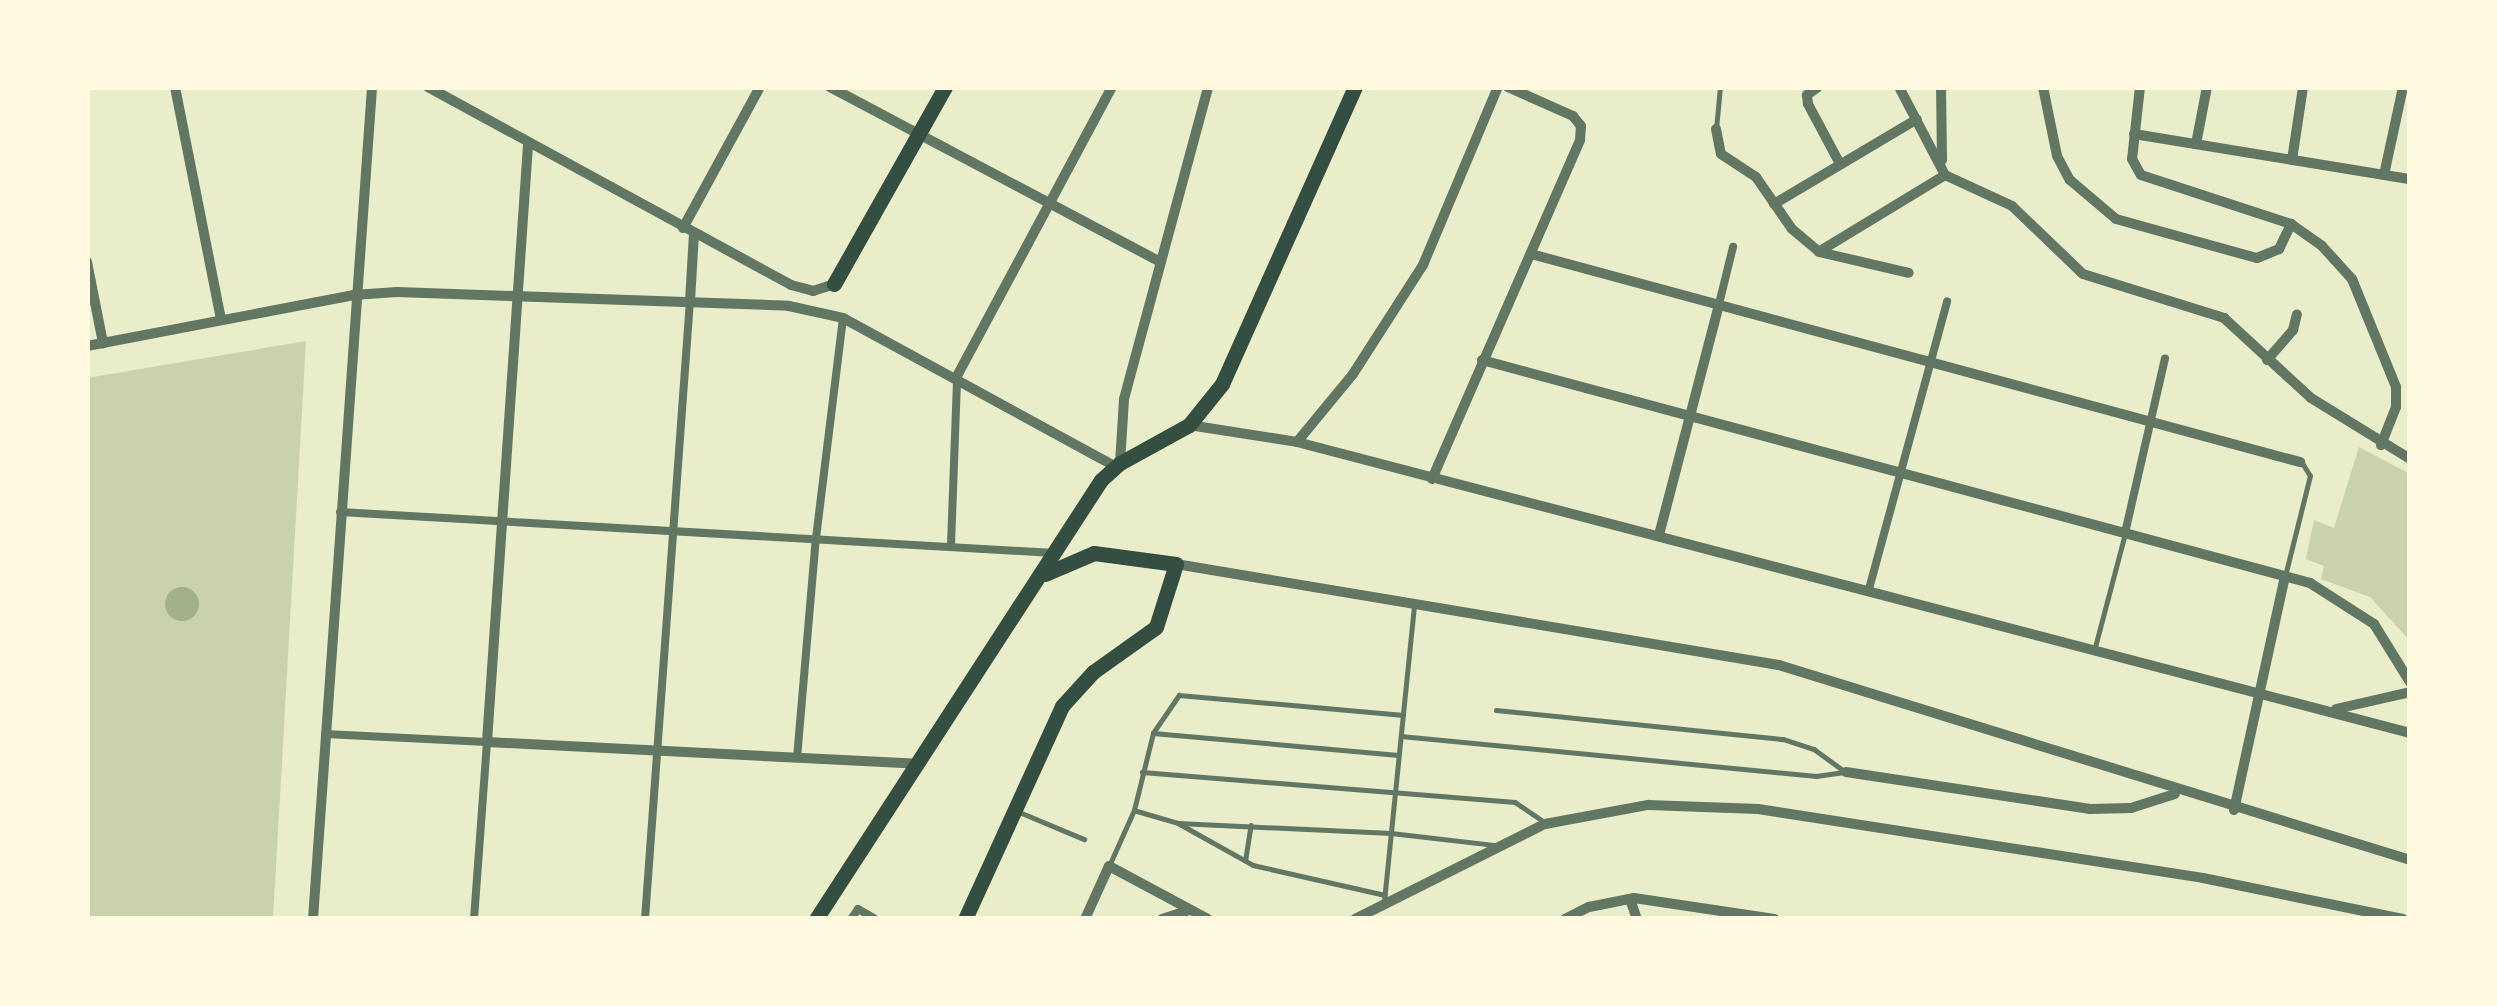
<!DOCTYPE html>
<style>
body{margin:0}
#map{position:relative;width:2497px;height:1006px;overflow:hidden;background:#e9edc9;font-family:"Roboto Condensed",sans-serif}
div>[style]{position:absolute}
[style*='--x']{left:calc(var(--x)*1px);top:calc(var(--y)*1px);width:calc(var(--w)*1px);rotate:calc(var(--a)*1deg)}
.green>*{inset:0;background:#cad2ad}
.water>*{inset:0;background:#a3b18a}
.round{border-radius:50%}
.service>*{height:4.5px;margin:-2.25px;padding:0 2.25px;transform-origin:2.25px;border-radius:2.25px;background:#617663}
.pedestrian>*{height:8px;margin:-4px;padding:0 4px;transform-origin:4px;border-radius:4px;background:#617663}
.minor>*{height:10px;margin:-5px;padding:0 5px;transform-origin:5px;border-radius:5px;background:#617663}
.secondary>*{height:15px;margin:-7.5px;padding:0 7.5px;transform-origin:7.5px;border-radius:7.5px;background:#344e41}
span{translate:-50% -50%;white-space:nowrap;text-align:center;line-height:1.15;-webkit-text-stroke:9px #fefae0;paint-order:stroke}
.frame{position:absolute;inset:0;border:90px solid #fefae0;pointer-events:none}
</style>
<div id="map">
<div class="green">
<i style="clip-path:polygon(306px 341px,273px 919px,87px 919px,87px 378px)"></i>
<i style="clip-path:polygon(2359px 447px,2410px 474px,2410px 641px,2370px 597px,2321px 579px,2324px 566px,2306px 559px,2314px 520px,2334px 528px)"></i>
</div>
<div class="water">
<i class="round" style="left:165px;top:587px;width:34px;height:34px"></i>
</div>
<div class="service">
<i style="--x:1716;--y:129;--w:42;--a:-84.6"></i>
<i style="--x:2285;--y:576;--w:103;--a:-76"></i>
<i style="--x:2310;--y:476;--w:15;--a:-122"></i>
<i style="--x:2095;--y:647;--w:114;--a:-75.2"></i>
<i style="--x:1496;--y:710;--w:288;--a:5.8"></i>
<i style="--x:1783;--y:739;--w:33;--a:18"></i>
<i style="--x:1814;--y:749;--w:39;--a:36"></i>
<i style="--x:1153;--y:733;--w:246;--a:5.1"></i>
<i style="--x:1401;--y:736;--w:417;--a:5.5"></i>
<i style="--x:1816;--y:776;--w:30;--a:-8"></i>
<i style="--x:1142;--y:772;--w:374;--a:4.6"></i>
<i style="--x:1515;--y:802;--w:34;--a:34"></i>
<i style="--x:1017;--y:811;--w:73;--a:22.7"></i>
<i style="--x:1137;--y:811;--w:43;--a:16.3"></i>
<i style="--x:1178;--y:823;--w:86;--a:29.2"></i>
<i style="--x:1253;--y:865;--w:135;--a:12.8"></i>
<i style="--x:1178;--y:823;--w:213;--a:2.7"></i>
<i style="--x:1391;--y:833;--w:105;--a:6.6"></i>
<i style="--x:1245;--y:861;--w:36;--a:-81"></i>
<i style="--x:1109;--y:866;--w:61;--a:-65.9"></i>
<i style="--x:1134;--y:810;--w:79;--a:-76.1"></i>
<i style="--x:1153;--y:733;--w:46;--a:-55.6"></i>
<i style="--x:1179;--y:695;--w:225;--a:5.1"></i>
<i style="--x:1384;--y:901;--w:295;--a:-84.2"></i>
</div>
<div class="pedestrian">
<i style="--x:1719;--y:304;--w:59;--a:-76.2"></i>
<i style="--x:340;--y:512;--w:715;--a:3.29"></i>
<i style="--x:2125;--y:533;--w:179;--a:-77.1"></i>
<i style="--x:951;--y:545;--w:167;--a:-87.9"></i>
<i style="--x:1869;--y:589;--w:298;--a:-74.8"></i>
<i style="--x:325;--y:734;--w:162;--a:2.8"></i>
<i style="--x:487;--y:742;--w:177;--a:94.2"></i>
<i style="--x:797;--y:758;--w:221;--a:-85.1"></i>
<i style="--x:816;--y:538;--w:222;--a:-83"></i>
<i style="--x:645;--y:919;--w:620;--a:-85.84"></i>
<i style="--x:851;--y:919;--w:12;--a:-55"></i>
<i style="--x:858;--y:909;--w:20;--a:30"></i>
</div>
<div class="minor">
<i style="--x:175;--y:87;--w:237;--a:78.8"></i>
<i style="--x:428;--y:87;--w:413;--a:28.6"></i>
<i style="--x:791;--y:285;--w:23;--a:15"></i>
<i style="--x:813;--y:291;--w:22;--a:-18"></i>
<i style="--x:830;--y:87;--w:374;--a:27.9"></i>
<i style="--x:1818;--y:87;--w:14;--a:144"></i>
<i style="--x:1807;--y:95;--w:9;--a:84"></i>
<i style="--x:1808;--y:104;--w:68;--a:61.9"></i>
<i style="--x:1899;--y:87;--w:99;--a:62.4"></i>
<i style="--x:1945;--y:175;--w:74;--a:24.8"></i>
<i style="--x:2012;--y:206;--w:98;--a:43.8"></i>
<i style="--x:2083;--y:274;--w:148;--a:17.3"></i>
<i style="--x:2224;--y:318;--w:118;--a:42.6"></i>
<i style="--x:2311;--y:398;--w:116;--a:31.6"></i>
<i style="--x:1941;--y:87;--w:73;--a:89.2"></i>
<i style="--x:2043;--y:87;--w:70;--a:78.5"></i>
<i style="--x:2057;--y:156;--w:27;--a:62"></i>
<i style="--x:2070;--y:180;--w:60;--a:40.3"></i>
<i style="--x:2116;--y:219;--w:146;--a:15.5"></i>
<i style="--x:2257;--y:258;--w:24;--a:-22"></i>
<i style="--x:2279;--y:249;--w:28;--a:-64"></i>
<i style="--x:2140;--y:87;--w:72;--a:96.3"></i>
<i style="--x:2132;--y:159;--w:18;--a:61"></i>
<i style="--x:2141;--y:175;--w:158;--a:18.1"></i>
<i style="--x:2291;--y:224;--w:38;--a:35"></i>
<i style="--x:2322;--y:246;--w:45;--a:47.7"></i>
<i style="--x:2352;--y:279;--w:117;--a:67.8"></i>
<i style="--x:2396;--y:387;--w:20;--a:90"></i>
<i style="--x:2396;--y:407;--w:41;--a:111.5"></i>
<i style="--x:1716;--y:129;--w:25;--a:79"></i>
<i style="--x:1721;--y:154;--w:42;--a:33.3"></i>
<i style="--x:1756;--y:177;--w:63;--a:55.3"></i>
<i style="--x:1792;--y:229;--w:35;--a:40"></i>
<i style="--x:1819;--y:252;--w:92;--a:13.1"></i>
<i style="--x:2134;--y:134;--w:280;--a:9.3"></i>
<i style="--x:2196;--y:144;--w:58;--a:-79.1"></i>
<i style="--x:528;--y:145;--w:598;--a:93.93"></i>
<i style="--x:487;--y:742;--w:432;--a:2.9"></i>
<i style="--x:2292;--y:160;--w:74;--a:-81.4"></i>
<i style="--x:2384;--y:175;--w:90;--a:-77.8"></i>
<i style="--x:1774;--y:204;--w:166;--a:-30.7"></i>
<i style="--x:683;--y:228;--w:161;--a:-61.4"></i>
<i style="--x:1820;--y:251;--w:146;--a:-31.3"></i>
<i style="--x:1531;--y:254;--w:797;--a:15.14"></i>
<i style="--x:87;--y:262;--w:83;--a:78.8"></i>
<i style="--x:690;--y:301;--w:68;--a:-86.6"></i>
<i style="--x:87;--y:346;--w:272;--a:-10.8"></i>
<i style="--x:354;--y:295;--w:43;--a:-4"></i>
<i style="--x:397;--y:292;--w:392;--a:2"></i>
<i style="--x:789;--y:306;--w:55;--a:12.5"></i>
<i style="--x:843;--y:318;--w:310;--a:28.6"></i>
<i style="--x:1482;--y:360;--w:858;--a:15.07"></i>
<i style="--x:2310;--y:583;--w:76;--a:32.6"></i>
<i style="--x:2374;--y:624;--w:68;--a:58.2"></i>
<i style="--x:2267;--y:360;--w:40;--a:-49"></i>
<i style="--x:2293;--y:330;--w:16;--a:-76"></i>
<i style="--x:957;--y:376;--w:328;--a:-61.8"></i>
<i style="--x:1189;--y:425;--w:109;--a:8.9"></i>
<i style="--x:1297;--y:442;--w:1150;--a:14.65"></i>
<i style="--x:1297;--y:442;--w:88;--a:-50.5"></i>
<i style="--x:1353;--y:374;--w:130;--a:-57.3"></i>
<i style="--x:1423;--y:265;--w:193;--a:-67.2"></i>
<i style="--x:1120;--y:463;--w:64;--a:-86.4"></i>
<i style="--x:1124;--y:399;--w:323;--a:-74.9"></i>
<i style="--x:1432;--y:479;--w:370;--a:-66.4"></i>
<i style="--x:1580;--y:140;--w:14;--a:-86"></i>
<i style="--x:1581;--y:126;--w:13;--a:-129"></i>
<i style="--x:1573;--y:116;--w:71;--a:-156"></i>
<i style="--x:1659;--y:535;--w:239;--a:-75.4"></i>
<i style="--x:1176;--y:564;--w:611;--a:9.51"></i>
<i style="--x:1779;--y:665;--w:660;--a:17.17"></i>
<i style="--x:2336;--y:709;--w:76;--a:-12.9"></i>
<i style="--x:1846;--y:772;--w:247;--a:8.6"></i>
<i style="--x:2090;--y:809;--w:41;--a:-1.4"></i>
<i style="--x:2131;--y:808;--w:46;--a:-17.7"></i>
<i style="--x:2234;--y:810;--w:239;--a:-77.7"></i>
<i style="--x:1630;--y:899;--w:21;--a:71"></i>
<i style="--x:313;--y:919;--w:834;--a:-85.94"></i>
<i style="--x:1085;--y:919;--w:58;--a:-65.6"></i>
<i style="--x:1109;--y:866;--w:112;--a:28.2"></i>
<i style="--x:1162;--y:919;--w:26;--a:-18"></i>
<i style="--x:1355;--y:919;--w:212;--a:-26.6"></i>
<i style="--x:1545;--y:824;--w:105;--a:-10.5"></i>
<i style="--x:1648;--y:805;--w:110;--a:2.1"></i>
<i style="--x:1758;--y:809;--w:450;--a:8.8"></i>
<i style="--x:2203;--y:878;--w:204;--a:11.6"></i>
<i style="--x:1565;--y:919;--w:27;--a:-27"></i>
<i style="--x:1589;--y:907;--w:46;--a:-11.3"></i>
<i style="--x:1634;--y:898;--w:142;--a:8.5"></i>
</div>
<div class="secondary">
<i style="--x:834;--y:284;--w:226;--a:-60.6"></i>
<i style="--x:816;--y:919;--w:523;--a:-57.01"></i>
<i style="--x:1101;--y:480;--w:25;--a:-42"></i>
<i style="--x:1120;--y:463;--w:79;--a:-28.8"></i>
<i style="--x:1189;--y:425;--w:53;--a:-51.2"></i>
<i style="--x:1222;--y:384;--w:325;--a:-65.9"></i>
<i style="--x:965;--y:919;--w:234;--a:-65.5"></i>
<i style="--x:1062;--y:706;--w:46;--a:-47.6"></i>
<i style="--x:1093;--y:672;--w:77;--a:-35.5"></i>
<i style="--x:1156;--y:627;--w:66;--a:-72.4"></i>
<i style="--x:1176;--y:564;--w:83;--a:-172.4"></i>
<i style="--x:1094;--y:553;--w:53;--a:156.8"></i>
</div>
<div class="frame"></div>
</div>
